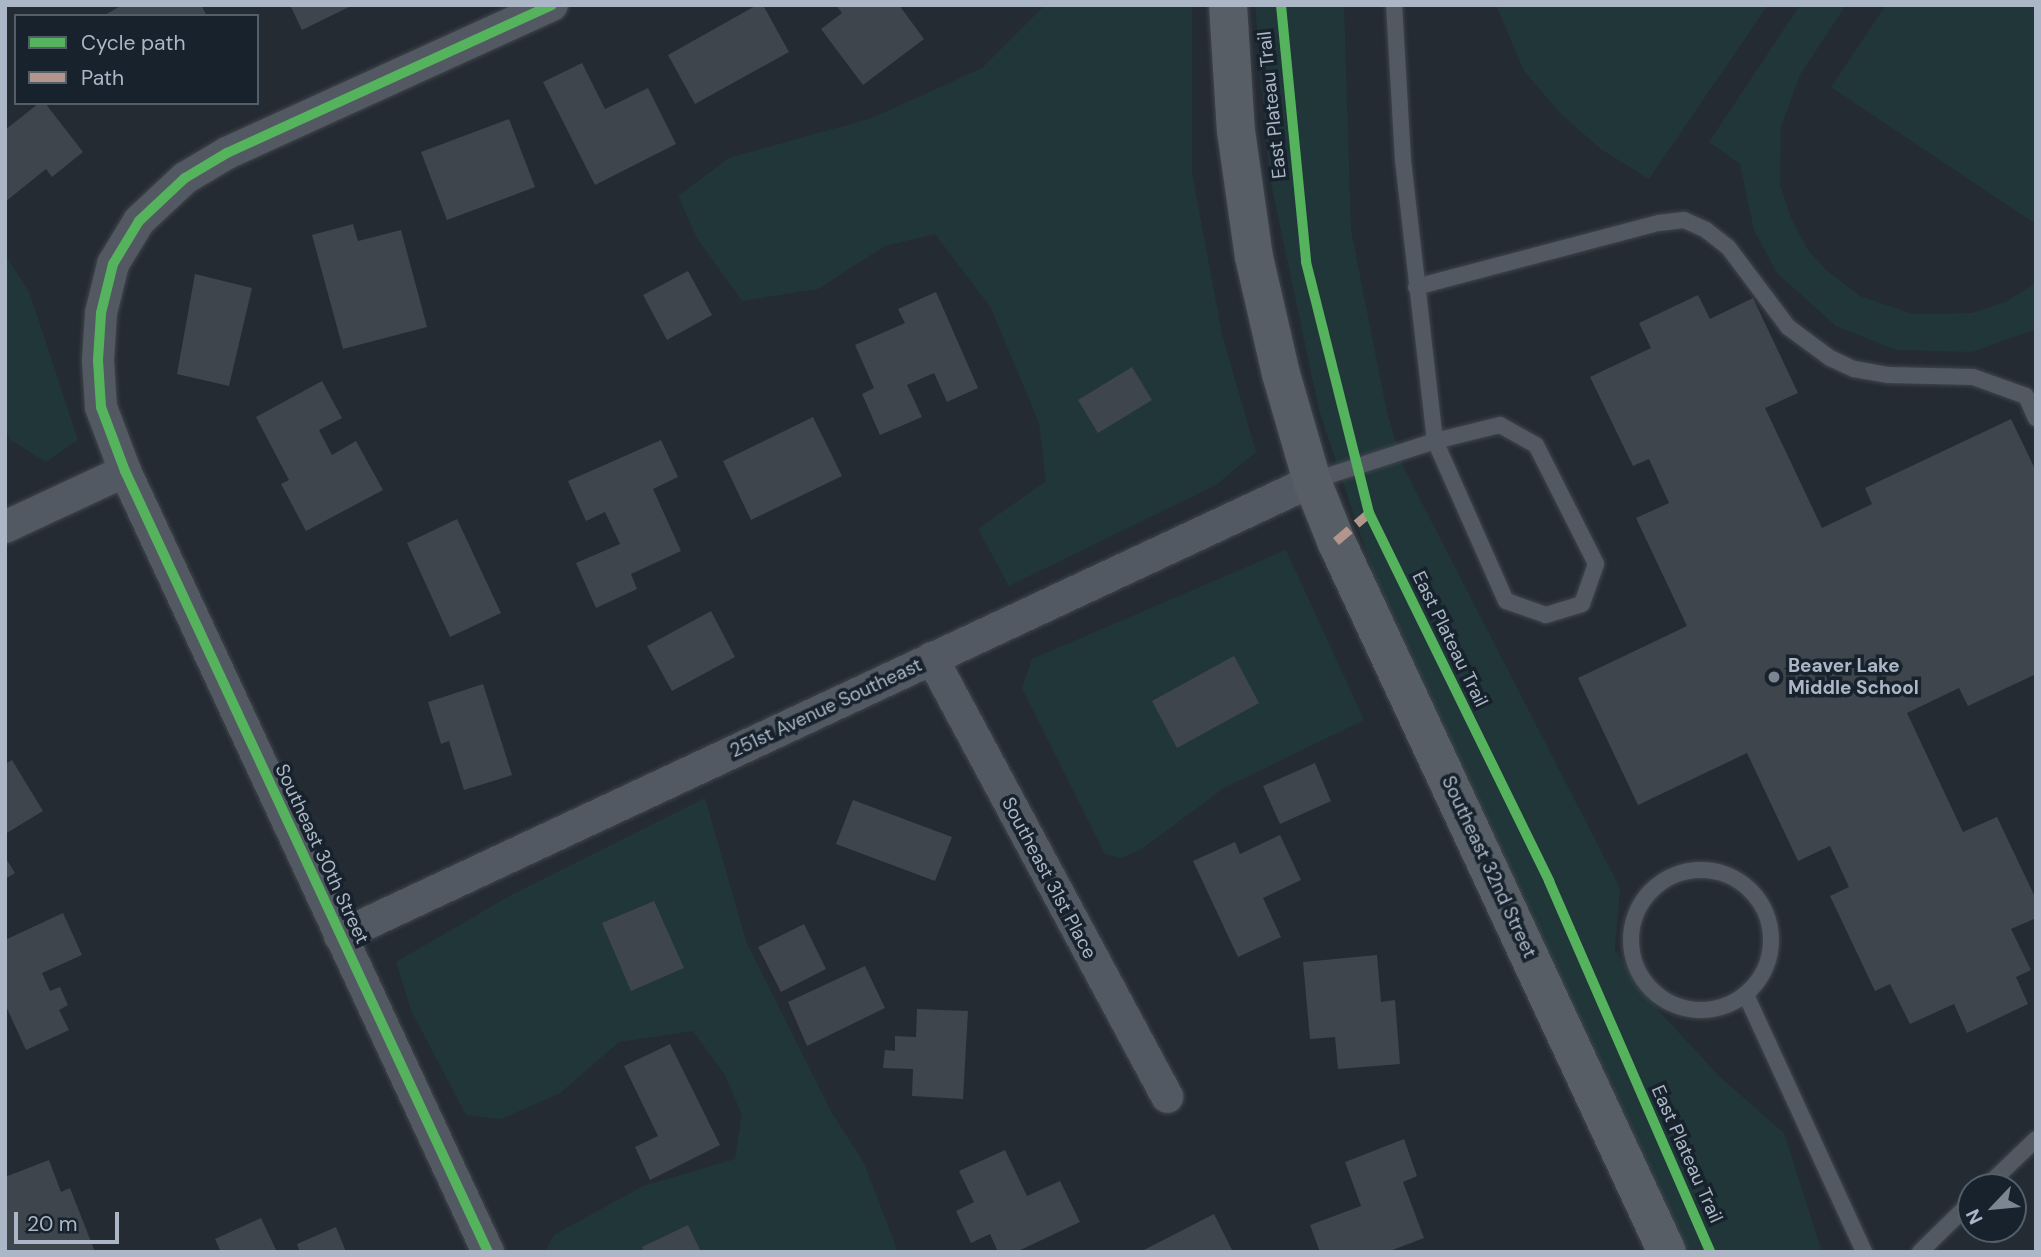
<!DOCTYPE html>
<style>
body{margin:0}
#map{position:relative;width:2041px;height:1257px;overflow:hidden;background:#242b33;font-family:"DM Sans",sans-serif}
div>[style]{position:absolute}
[style*='--x']{left:calc(var(--x)*1px);top:calc(var(--y)*1px);width:calc(var(--w)*1px);rotate:calc(var(--a)*1deg)}
.green>*{inset:0;background:#213639}
.building>*{inset:0;background:#3f454c}
.roads{filter:drop-shadow(0 0 2px #40454b) drop-shadow(0 0 2px #40454b)}
.lane>*{height:16px;margin:-8px;padding:0 8px;transform-origin:8px;border-radius:8px;background:#535962}
.lane>.ring{margin:-8px;padding:0;box-sizing:content-box;background:none;border:16px solid #535962;border-radius:50%}
.street>*{height:32px;margin:-16px;padding:0 16px;transform-origin:16px;border-radius:16px;background:#535962}
.secondary>*{height:38px;margin:-19px;padding:0 19px;transform-origin:19px;border-radius:19px;background:#575e66}
.quiet>*{height:9px;margin-top:-4.5px;transform-origin:0;background:repeating-linear-gradient(90deg,#b2968c 0 18px,transparent 0 27px)}
.cycleway>*{height:10px;margin:-5px;padding:0 5px;transform-origin:5px;border-radius:5px;background:#56b35d}
.dots>*{width:19px;height:19px;translate:-50% -50%;box-sizing:border-box;border:4px solid #17222d;border-radius:50%}
span{translate:-50% -50%;white-space:nowrap;text-align:center;line-height:1.15;-webkit-text-stroke:7px #17222d;paint-order:stroke}
.street-label{font-size:19px;color:#abb7c6}
.poi-label{font-size:19px;color:#abb7c6;font-weight:700}
.left{translate:0 -50%;text-align:left}
.frame{position:absolute;inset:0;border:7px solid #abb7c6;pointer-events:none}
.legend{position:absolute;left:14px;top:14px;width:245px;height:91px;box-sizing:border-box;background:#17222d;border:2px solid #525e6a;margin:0;padding:9px 12px;list-style:none;font-size:21px;color:#abb7c6}
.legend li{display:flex;align-items:center;gap:14px;height:35px}
.legend b{width:35px;border:2px solid #525e6a}
.north{position:absolute;left:1957px;top:1173px;width:70px;height:70px;box-sizing:border-box;background:#17222d;border:2px solid #525e6a;border-radius:50%;rotate:244deg;font-size:19px;font-weight:700;line-height:28px;text-align:center;color:#abb7c6}
.north::after{content:'';display:block;margin:auto;width:24px;height:32px;background:#7c8693;clip-path:polygon(50% 0,100% 100%,50% 72%,0 100%)}
.scale{position:absolute;left:14px;top:1212px;width:105px;height:32px;box-sizing:border-box;border:4px solid #abb7c6;border-top:0;padding-left:9px;font-size:21px;line-height:24px;white-space:nowrap;color:#abb7c6;-webkit-text-stroke:5px #17222d;paint-order:stroke}
</style>
<div id="map">
<div class="green">
<i style="clip-path:polygon(1045px 5px,1192px 5px,1192px 173px,1222px 334px,1256px 452px,1216px 485px,1009px 586px,978px 529px,1046px 481px,1039px 423px,991px 308px,935px 234px,885px 246px,818px 289px,742px 301px,697px 238px,678px 196px,729px 158px,872px 118px,982px 68px)"></i>
<i style="clip-path:polygon(1255px 5px,1344px 5px,1351px 230px,1387px 412px,1403px 466px,1620px 888px,1615px 950px,1659px 1011px,1720px 1077px,1784px 1133px,1822px 1252px,1688px 1252px,1381px 596px,1319px 410px,1270px 178px)"></i>
<i style="clip-path:polygon(1496px 5px,1768px 5px,1649px 179px,1602px 150px,1561px 114px,1524px 71px)"></i>
<i style="clip-path:polygon(1800px 5px,1846px 5px,1800px 75px,1781px 127px,1780px 185px,1791px 218px,1808px 250px,1825px 269px,1860px 296px,1913px 314px,1972px 313px,2005px 302px,2036px 283px,2036px 329px,1972px 352px,1896px 350px,1836px 326px,1777px 273px,1754px 230px,1740px 164px,1709px 142px)"></i>
<i style="clip-path:polygon(1886px 5px,2036px 5px,2036px 224px,1831px 87px)"></i>
<i style="clip-path:polygon(5px 254px,30px 294px,78px 440px,46px 462px,9px 439px,5px 428px)"></i>
<i style="clip-path:polygon(1286px 550px,1364px 720px,1224px 788px,1142px 849px,1121px 858px,1105px 854px,1022px 688px,1032px 659px)"></i>
<i style="clip-path:polygon(705px 798px,746px 941px,832px 1113px,864px 1163px,898px 1252px,545px 1252px,554px 1235px,643px 1186px,735px 1159px,742px 1115px,725px 1075px,693px 1031px,619px 1042px,560px 1093px,501px 1119px,466px 1115px,411px 1010px,396px 962px,513px 894px)"></i>
</div>
<div class="building">
<i style="clip-path:polygon(122px 5px,201px 5px,207px 16px,103px 16px)"></i>
<i style="clip-path:polygon(290px 5px,353px 5px,302px 30px)"></i>
<i style="clip-path:polygon(757px 5px,763px 5px,789px 52px,695px 104px,668px 55px)"></i>
<i style="clip-path:polygon(836px 5px,899px 5px,924px 39px,863px 85px,821px 29px,842px 13px)"></i>
<i style="clip-path:polygon(582px 63px,605px 109px,648px 88px,676px 144px,595px 185px,543px 82px)"></i>
<i style="clip-path:polygon(39px 103px,45px 103px,83px 152px,52px 177px,46px 169px,5px 202px,5px 130px)"></i>
<i style="clip-path:polygon(509px 119px,535px 187px,447px 220px,421px 152px)"></i>
<i style="clip-path:polygon(353px 224px,358px 241px,401px 230px,427px 327px,343px 349px,312px 235px)"></i>
<i style="clip-path:polygon(688px 271px,712px 315px,667px 340px,643px 295px)"></i>
<i style="clip-path:polygon(195px 274px,252px 288px,229px 386px,177px 374px)"></i>
<i style="clip-path:polygon(936px 292px,978px 388px,947px 402px,934px 373px,907px 385px,922px 417px,880px 435px,862px 394px,874px 388px,855px 345px,905px 323px,898px 309px)"></i>
<i style="clip-path:polygon(1698px 295px,1710px 319px,1753px 298px,1798px 393px,1765px 408px,1822px 528px,1872px 504px,1865px 488px,2011px 419px,2036px 471px,2036px 674px,1968px 706px,1959px 688px,1907px 713px,1963px 832px,1997px 817px,2036px 899px,2036px 918px,2011px 929px,2031px 970px,2016px 977px,2028px 1004px,1967px 1033px,1954px 1004px,1910px 1024px,1890px 984px,1875px 991px,1830px 896px,1849px 887px,1830px 846px,1798px 861px,1747px 753px,1638px 805px,1578px 678px,1687px 626px,1636px 518px,1669px 503px,1649px 459px,1633px 466px,1590px 377px,1651px 348px,1639px 323px)"></i>
<i style="clip-path:polygon(1132px 367px,1152px 400px,1098px 433px,1078px 400px)"></i>
<i style="clip-path:polygon(322px 381px,342px 418px,319px 430px,332px 455px,356px 441px,383px 490px,306px 531px,281px 484px,289px 480px,256px 417px)"></i>
<i style="clip-path:polygon(813px 417px,842px 476px,751px 520px,723px 461px)"></i>
<i style="clip-path:polygon(661px 440px,678px 477px,653px 489px,681px 551px,631px 574px,637px 589px,596px 608px,576px 563px,620px 544px,605px 512px,586px 521px,568px 481px)"></i>
<i style="clip-path:polygon(457px 519px,501px 613px,450px 637px,407px 543px)"></i>
<i style="clip-path:polygon(711px 611px,735px 657px,672px 691px,647px 646px)"></i>
<i style="clip-path:polygon(1234px 656px,1259px 703px,1177px 748px,1152px 701px)"></i>
<i style="clip-path:polygon(483px 684px,512px 775px,464px 790px,449px 741px,441px 744px,428px 702px)"></i>
<i style="clip-path:polygon(12px 760px,43px 811px,5px 834px,5px 764px)"></i>
<i style="clip-path:polygon(1315px 763px,1331px 801px,1280px 824px,1263px 786px)"></i>
<i style="clip-path:polygon(853px 800px,952px 837px,935px 881px,836px 844px)"></i>
<i style="clip-path:polygon(1280px 835px,1301px 880px,1263px 898px,1281px 937px,1238px 957px,1193px 861px,1235px 842px,1240px 854px)"></i>
<i style="clip-path:polygon(5px 857px,15px 873px,5px 879px)"></i>
<i style="clip-path:polygon(654px 901px,684px 968px,631px 991px,602px 923px)"></i>
<i style="clip-path:polygon(63px 913px,82px 955px,42px 973px,50px 991px,60px 987px,68px 1005px,59px 1010px,69px 1030px,26px 1050px,5px 1004px,5px 940px)"></i>
<i style="clip-path:polygon(804px 924px,826px 969px,781px 992px,758px 947px)"></i>
<i style="clip-path:polygon(1377px 955px,1381px 1002px,1395px 1000px,1400px 1064px,1338px 1069px,1335px 1037px,1310px 1039px,1303px 962px)"></i>
<i style="clip-path:polygon(865px 966px,885px 1008px,807px 1046px,788px 1002px)"></i>
<i style="clip-path:polygon(917px 1009px,968px 1011px,963px 1099px,912px 1096px,913px 1069px,883px 1068px,885px 1050px,895px 1051px,895px 1036px,916px 1037px)"></i>
<i style="clip-path:polygon(670px 1044px,720px 1145px,650px 1180px,635px 1147px,658px 1136px,624px 1066px)"></i>
<i style="clip-path:polygon(1404px 1139px,1417px 1176px,1403px 1182px,1424px 1238px,1387px 1252px,1320px 1252px,1310px 1225px,1361px 1206px,1345px 1162px)"></i>
<i style="clip-path:polygon(1005px 1150px,1027px 1196px,1060px 1181px,1080px 1222px,1016px 1252px,998px 1252px,990px 1234px,971px 1243px,956px 1211px,974px 1202px,959px 1171px)"></i>
<i style="clip-path:polygon(49px 1160px,61px 1192px,70px 1188px,95px 1252px,5px 1252px,5px 1177px)"></i>
<i style="clip-path:polygon(1214px 1214px,1233px 1252px,1140px 1252px)"></i>
<i style="clip-path:polygon(261px 1218px,277px 1252px,221px 1252px,215px 1239px)"></i>
<i style="clip-path:polygon(688px 1225px,701px 1252px,644px 1252px,642px 1247px)"></i>
<i style="clip-path:polygon(336px 1227px,346px 1252px,300px 1252px,297px 1244px)"></i>
</div>
<div class="roads">
<div class="lane">
<i style="--x:1416;--y:287;--w:251;--a:-14.8"></i>
<i style="--x:1659;--y:223;--w:25;--a:-7"></i>
<i style="--x:1684;--y:220;--w:24;--a:24"></i>
<i style="--x:1706;--y:230;--w:28;--a:38"></i>
<i style="--x:1728;--y:247;--w:100;--a:53.1"></i>
<i style="--x:1788;--y:327;--w:52;--a:36.4"></i>
<i style="--x:1830;--y:358;--w:26;--a:25"></i>
<i style="--x:1854;--y:369;--w:35;--a:10"></i>
<i style="--x:1888;--y:375;--w:85;--a:1.3"></i>
<i style="--x:1973;--y:377;--w:56;--a:19.7"></i>
<i style="--x:2026;--y:396;--w:24;--a:66"></i>
<i style="--x:1312;--y:481;--w:129;--a:-18"></i>
<i style="--x:1435;--y:441;--w:67;--a:-13.8"></i>
<i style="--x:1500;--y:425;--w:41;--a:29.1"></i>
<i style="--x:1536;--y:445;--w:133;--a:63.2"></i>
<i style="--x:1596;--y:564;--w:42;--a:109.3"></i>
<i style="--x:1582;--y:604;--w:38;--a:163"></i>
<i style="--x:1546;--y:615;--w:42;--a:-160.7"></i>
<i style="--x:1506;--y:601;--w:175;--a:-113.9"></i>
<i style="--x:1435;--y:441;--w:283;--a:-96.5"></i>
<i style="--x:1403;--y:160;--w:155;--a:-93.3"></i>
<i class="ring" style="left:1631px;top:870px;width:124px;height:124px"></i>
<i style="--x:1746;--y:995;--w:283;--a:65.3"></i>
<i style="--x:1986;--y:1187;--w:69;--a:-43.8"></i>
<i style="--x:1920;--y:1252;--w:71;--a:-44.4"></i>
</div>
<div class="street">
<i style="--x:5;--y:527;--w:132;--a:-25"></i>
<i style="--x:932;--y:658;--w:498;--a:61.8"></i>
<i style="--x:340;--y:936;--w:1073;--a:-25.08"></i>
<i style="--x:488;--y:1252;--w:861;--a:-114.93"></i>
<i style="--x:125;--y:471;--w:68;--a:-110.6"></i>
<i style="--x:101;--y:407;--w:47;--a:-93.7"></i>
<i style="--x:98;--y:360;--w:47;--a:-86.3"></i>
<i style="--x:101;--y:313;--w:50;--a:-76.2"></i>
<i style="--x:113;--y:264;--w:50;--a:-58.8"></i>
<i style="--x:139;--y:221;--w:63;--a:-43.1"></i>
<i style="--x:185;--y:178;--w:49;--a:-30.8"></i>
<i style="--x:227;--y:153;--w:357;--a:-24.5"></i>
</div>
<div class="secondary">
<i style="--x:1228;--y:5;--w:126;--a:86.4"></i>
<i style="--x:1236;--y:131;--w:127;--a:81.9"></i>
<i style="--x:1254;--y:257;--w:120;--a:77"></i>
<i style="--x:1281;--y:374;--w:111;--a:73.8"></i>
<i style="--x:1312;--y:481;--w:65;--a:68.2"></i>
<i style="--x:1336;--y:541;--w:784;--a:65.04"></i>
</div>
</div>
<div class="quiet">
<i style="--x:1336;--y:541;--w:43;--a:-40.3"></i>
</div>
<div class="cycleway">
<i style="--x:1281;--y:5;--w:258;--a:84.4"></i>
<i style="--x:1306;--y:262;--w:259;--a:75.9"></i>
<i style="--x:1369;--y:513;--w:410;--a:63.9"></i>
<i style="--x:1549;--y:881;--w:404;--a:66.5"></i>
<i style="--x:488;--y:1252;--w:861;--a:-114.93"></i>
<i style="--x:125;--y:471;--w:68;--a:-110.6"></i>
<i style="--x:101;--y:407;--w:47;--a:-93.7"></i>
<i style="--x:98;--y:360;--w:47;--a:-86.3"></i>
<i style="--x:101;--y:313;--w:50;--a:-76.2"></i>
<i style="--x:113;--y:264;--w:50;--a:-58.8"></i>
<i style="--x:139;--y:221;--w:63;--a:-43.1"></i>
<i style="--x:185;--y:178;--w:49;--a:-30.8"></i>
<i style="--x:227;--y:153;--w:357;--a:-24.5"></i>
</div>
<div class="dots">
<i style="left:1774px;top:677px;background:#7c8693"></i>
</div>
<div class="street-label">
<span style="left:1272px;top:105px;rotate:-96deg">East Plateau Trail</span>
<span style="left:1450px;top:639px;rotate:64deg">East Plateau Trail</span>
<span style="left:826px;top:708px;rotate:-25deg">251st Avenue Southeast</span>
<span style="left:322px;top:854px;rotate:65deg">Southeast 30th Street</span>
<span style="left:1489px;top:867px;rotate:65deg">Southeast 32nd Street</span>
<span style="left:1049px;top:878px;rotate:62deg">Southeast 31st Place</span>
<span style="left:1687px;top:1154px;rotate:66deg">East Plateau Trail</span>
</div>
<div class="poi-label">
<span class="left" style="left:1788px;top:677px">Beaver Lake<br>Middle School</span>
</div>
<div class="frame"></div>
<ul class="legend">
<li><b style="height:9px;background:#56b35d"></b>Cycle path</li>
<li><b style="height:9px;background:#b2968c"></b>Path</li>
</ul>
<div class="north">N</div>
<div class="scale">20 m</div>
</div>
